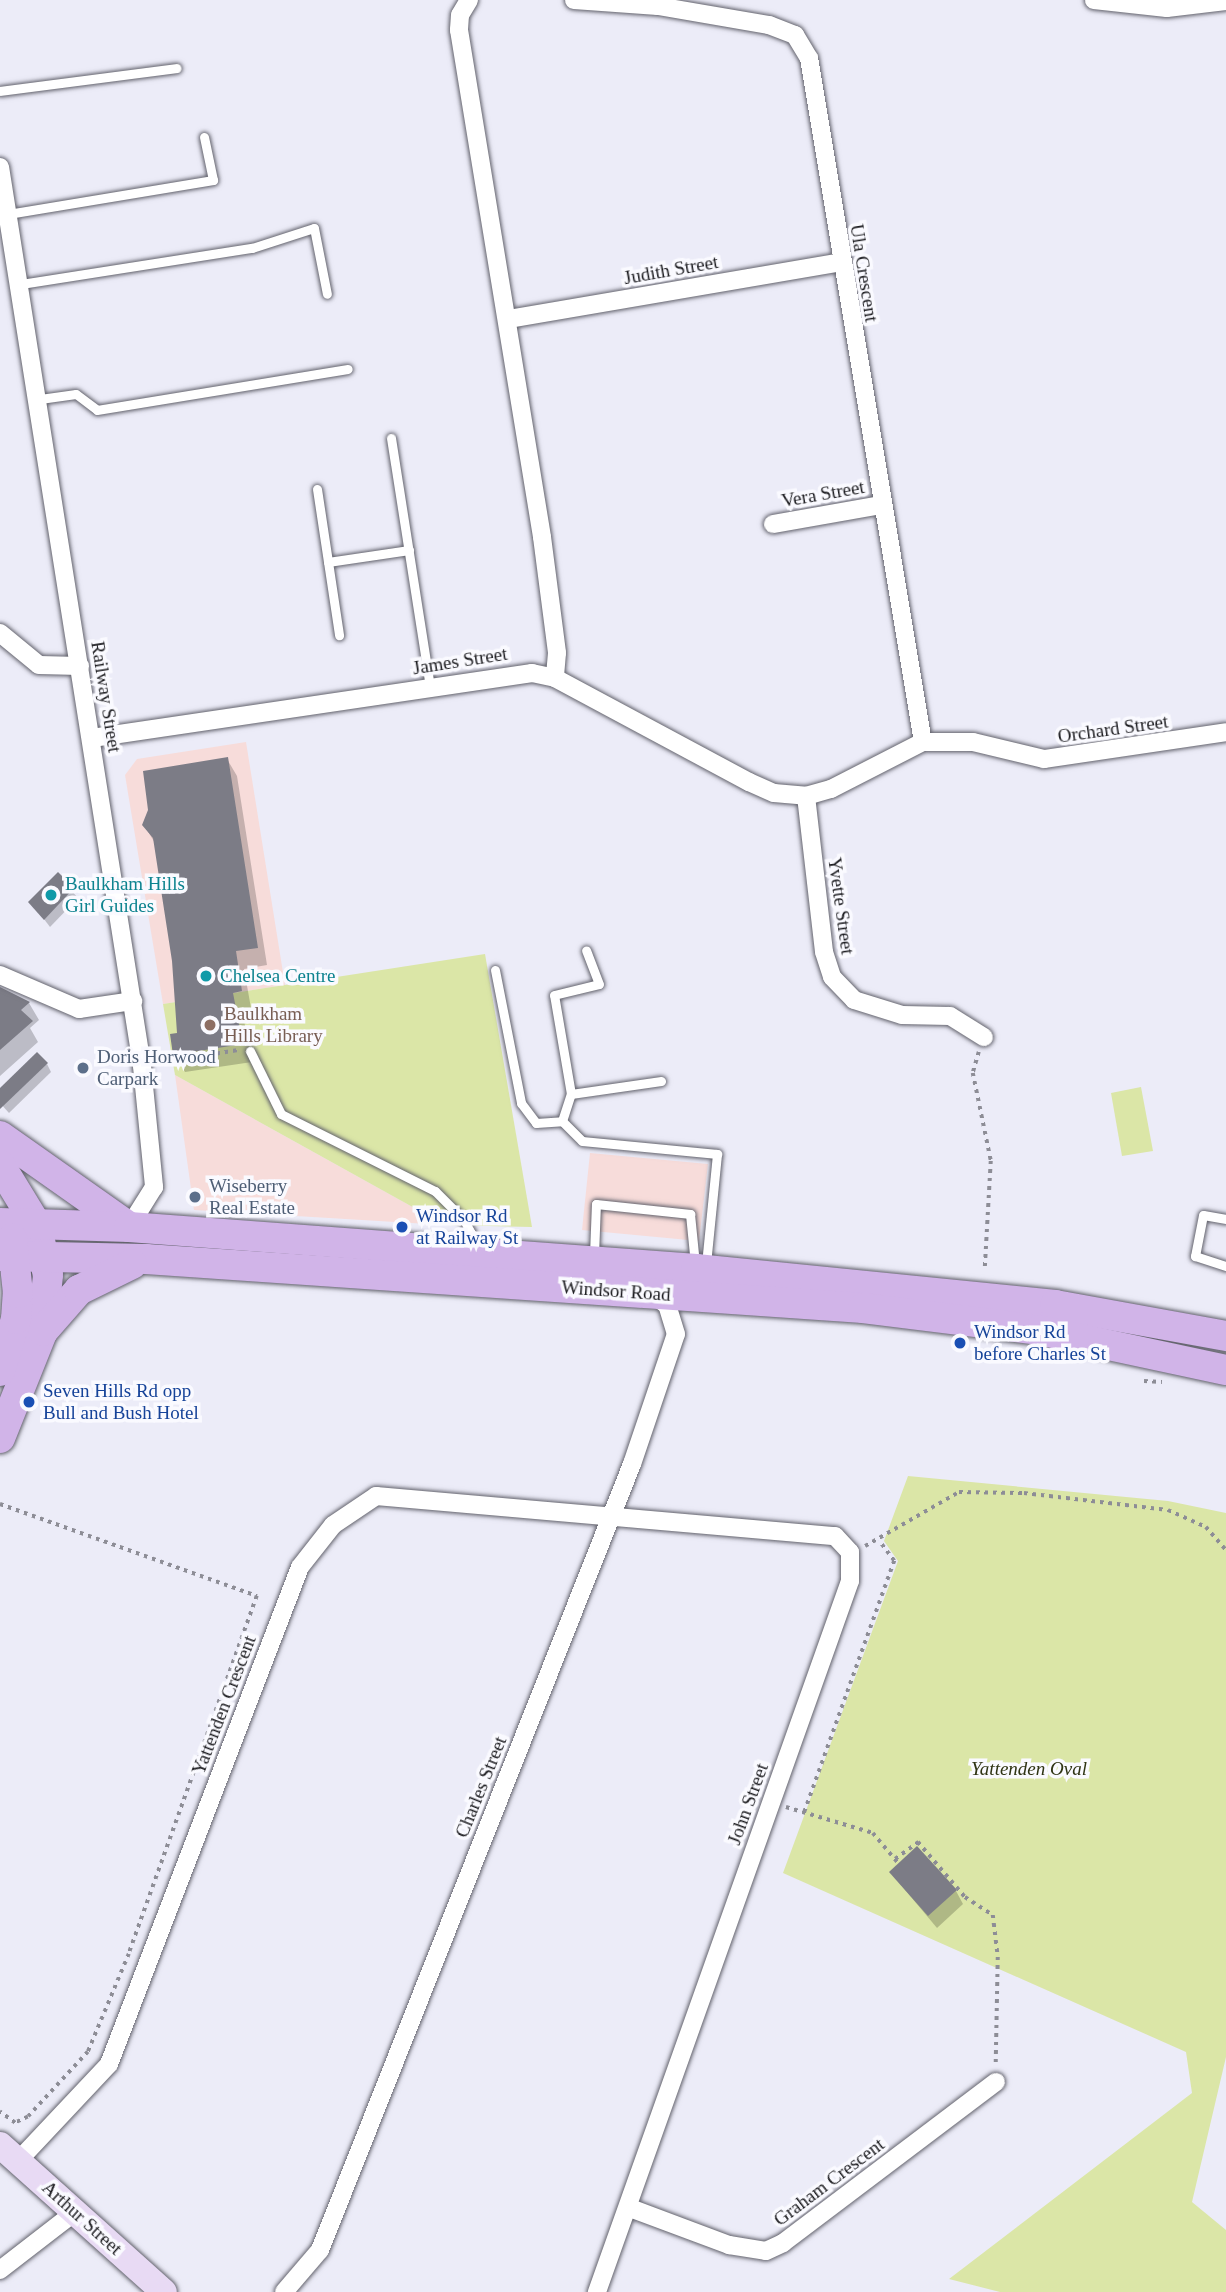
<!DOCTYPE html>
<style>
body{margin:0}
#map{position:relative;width:1226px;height:2292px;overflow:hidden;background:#ececf8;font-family:"Times New Roman",serif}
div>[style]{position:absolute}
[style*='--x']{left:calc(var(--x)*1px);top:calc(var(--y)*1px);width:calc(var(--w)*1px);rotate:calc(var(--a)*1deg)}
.commercial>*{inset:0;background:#f7dcda}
.green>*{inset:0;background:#dbe6a7}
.shadow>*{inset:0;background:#0003}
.building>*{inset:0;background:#7c7c86}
.path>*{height:3.5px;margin-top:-1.75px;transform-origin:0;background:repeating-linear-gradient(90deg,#8d8d96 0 3.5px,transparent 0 8.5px)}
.roads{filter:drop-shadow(0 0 2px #62626c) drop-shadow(0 0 2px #62626c)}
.lane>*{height:9px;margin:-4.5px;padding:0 4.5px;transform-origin:4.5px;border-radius:4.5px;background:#fff}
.street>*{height:18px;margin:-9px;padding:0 9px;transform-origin:9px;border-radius:9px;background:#fff}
.secondary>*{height:26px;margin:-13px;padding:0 13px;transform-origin:13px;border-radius:13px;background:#e8daf4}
.primary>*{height:30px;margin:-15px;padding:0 15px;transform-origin:15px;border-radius:15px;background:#d1b4e8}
.dots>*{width:19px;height:19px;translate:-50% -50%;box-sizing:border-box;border:4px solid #fafaff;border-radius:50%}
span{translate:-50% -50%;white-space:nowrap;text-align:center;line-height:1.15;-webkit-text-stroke:7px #fafaff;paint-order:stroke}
.street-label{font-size:19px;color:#1b1b1f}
.culture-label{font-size:19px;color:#0d838f}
.left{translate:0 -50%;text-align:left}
.education-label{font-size:19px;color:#785e54}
.service-label{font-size:19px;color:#4e5e75}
.transit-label{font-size:19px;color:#164399}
.park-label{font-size:19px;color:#2f3414;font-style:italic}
</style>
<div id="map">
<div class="commercial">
<i style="clip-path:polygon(246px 742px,285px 985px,163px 1004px,125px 775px,137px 759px)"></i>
<i style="clip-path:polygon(175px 1075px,445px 1225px,194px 1210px)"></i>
<i style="clip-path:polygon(590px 1153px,708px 1164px,699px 1241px,582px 1230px)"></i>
</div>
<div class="green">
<i style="clip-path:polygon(485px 954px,532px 1227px,445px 1225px,175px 1075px,163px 1004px)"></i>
<i style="clip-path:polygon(1141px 1087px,1153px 1151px,1122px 1156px,1111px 1093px)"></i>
<i style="clip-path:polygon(908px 1476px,1168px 1501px,1226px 1513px,1226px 2057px,1192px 2202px,1226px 2230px,1226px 2292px,1000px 2292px,949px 2279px,1192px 2093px,1186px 2052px,783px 1873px,898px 1561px,884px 1541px)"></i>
</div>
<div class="shadow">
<i style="clip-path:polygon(227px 759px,237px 776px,267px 965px,244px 969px,251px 1008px,242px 1010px,252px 1062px,185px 1072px,175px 1054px,179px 1034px,174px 961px,155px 843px,144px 825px)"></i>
<i style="clip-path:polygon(58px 875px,78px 898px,50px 927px,31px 902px)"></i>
<i style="clip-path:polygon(0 988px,29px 1003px,39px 1020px,30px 1028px,38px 1042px,0 1076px)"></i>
<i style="clip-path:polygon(47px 1064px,51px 1072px,9px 1113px,0 1103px,0 1090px)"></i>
<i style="clip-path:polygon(891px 1873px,956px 1891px,963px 1904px,937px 1928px)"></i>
</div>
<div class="building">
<i style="clip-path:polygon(228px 757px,258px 948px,236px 951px,242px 991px,233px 993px,243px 1044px,173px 1055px,170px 1034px,177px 1033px,172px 961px,153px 838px,142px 825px,148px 810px,143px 771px)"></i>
<i style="clip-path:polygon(58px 872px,74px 888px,44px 920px,28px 902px)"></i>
<i style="clip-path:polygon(0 987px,30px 1002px,21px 1010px,33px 1021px,0 1050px)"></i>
<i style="clip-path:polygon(37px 1052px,48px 1063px,0 1109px,0 1088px)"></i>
<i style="clip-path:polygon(917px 1846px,957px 1890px,928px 1916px,889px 1872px)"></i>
</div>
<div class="path">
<i style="--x:979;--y:1052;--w:22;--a:106"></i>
<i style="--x:973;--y:1073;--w:90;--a:78.4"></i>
<i style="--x:991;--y:1161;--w:108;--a:93.2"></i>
<i style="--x:166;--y:1062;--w:73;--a:-9.5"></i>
<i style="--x:1144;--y:1381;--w:18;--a:3"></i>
<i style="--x:0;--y:1504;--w:273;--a:19.7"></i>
<i style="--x:257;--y:1596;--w:380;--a:109.7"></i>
<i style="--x:129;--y:1954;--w:106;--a:112.7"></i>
<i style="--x:88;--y:2052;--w:88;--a:132.7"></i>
<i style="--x:28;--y:2117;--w:14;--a:155"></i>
<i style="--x:15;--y:2123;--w:19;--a:-144"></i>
<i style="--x:865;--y:1546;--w:108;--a:-29.9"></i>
<i style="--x:959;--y:1492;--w:65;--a:0.9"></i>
<i style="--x:1024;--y:1493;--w:145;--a:6.7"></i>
<i style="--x:1168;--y:1510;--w:42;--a:24.1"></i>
<i style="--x:1206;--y:1527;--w:30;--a:49"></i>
<i style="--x:786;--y:1807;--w:91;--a:16.6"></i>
<i style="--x:873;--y:1833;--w:39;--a:50"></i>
<i style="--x:804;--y:1812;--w:267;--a:-70.3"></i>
<i style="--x:894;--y:1561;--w:25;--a:-127"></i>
<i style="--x:895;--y:1859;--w:29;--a:-36"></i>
<i style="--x:918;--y:1842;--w:72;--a:49.5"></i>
<i style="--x:965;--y:1897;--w:33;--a:33"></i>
<i style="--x:993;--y:1915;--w:42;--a:83.2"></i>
<i style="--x:998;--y:1957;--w:109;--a:91.1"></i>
</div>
<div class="roads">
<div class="lane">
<i style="--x:0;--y:91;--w:178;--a:-7.4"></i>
<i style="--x:8;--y:214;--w:208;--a:-9.4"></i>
<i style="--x:213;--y:180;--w:44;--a:-101.8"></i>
<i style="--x:21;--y:284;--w:234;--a:-8.9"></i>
<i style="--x:252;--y:248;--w:65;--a:-17.9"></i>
<i style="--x:314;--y:228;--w:67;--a:78.9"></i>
<i style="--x:40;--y:399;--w:36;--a:-8"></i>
<i style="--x:76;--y:394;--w:26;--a:37"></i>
<i style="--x:97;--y:410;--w:254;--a:-9.3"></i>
<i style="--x:391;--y:438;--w:252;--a:81.1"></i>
<i style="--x:317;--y:489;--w:148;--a:81.4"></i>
<i style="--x:328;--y:562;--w:82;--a:-8.4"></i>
<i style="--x:495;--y:970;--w:136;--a:78.9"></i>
<i style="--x:521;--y:1103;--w:25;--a:53"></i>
<i style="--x:536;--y:1123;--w:26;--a:-4"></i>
<i style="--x:562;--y:1121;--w:28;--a:45"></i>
<i style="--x:582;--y:1141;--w:136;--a:5.5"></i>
<i style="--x:717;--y:1154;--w:112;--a:95.7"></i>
<i style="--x:250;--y:1051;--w:70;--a:63.8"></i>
<i style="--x:281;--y:1114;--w:172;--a:26.6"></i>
<i style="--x:435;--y:1191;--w:41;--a:45"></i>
<i style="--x:464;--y:1220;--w:15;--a:62"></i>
<i style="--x:471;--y:1233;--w:14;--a:86"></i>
<i style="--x:571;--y:1094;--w:91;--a:-8.2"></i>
<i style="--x:562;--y:1121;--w:28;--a:-72"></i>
<i style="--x:571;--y:1094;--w:100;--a:-99.7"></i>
<i style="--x:554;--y:995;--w:46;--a:-13.7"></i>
<i style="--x:599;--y:984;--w:36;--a:-111"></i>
<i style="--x:1226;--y:1219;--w:23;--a:-170"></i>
<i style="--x:1203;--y:1215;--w:42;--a:101"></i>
<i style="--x:1195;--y:1256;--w:33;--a:18"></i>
<i style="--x:594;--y:1255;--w:51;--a:-87.8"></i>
<i style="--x:596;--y:1204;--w:95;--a:6.1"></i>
<i style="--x:690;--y:1214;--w:50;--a:84.3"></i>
</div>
<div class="street">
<i style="--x:469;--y:0;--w:17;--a:121"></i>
<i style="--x:460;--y:15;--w:15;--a:94"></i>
<i style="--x:459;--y:30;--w:514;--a:80.7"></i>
<i style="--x:542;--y:537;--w:117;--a:82.6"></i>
<i style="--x:557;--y:653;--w:25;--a:95"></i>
<i style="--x:574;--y:0;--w:84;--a:4.1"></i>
<i style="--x:658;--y:6;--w:113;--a:9.7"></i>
<i style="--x:769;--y:25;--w:28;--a:21"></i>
<i style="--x:795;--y:35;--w:27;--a:59"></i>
<i style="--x:809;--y:58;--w:693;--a:80.54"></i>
<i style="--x:1094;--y:0;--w:73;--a:6.3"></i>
<i style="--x:1167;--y:8;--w:59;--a:-6.8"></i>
<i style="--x:0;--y:167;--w:910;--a:81.02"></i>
<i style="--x:142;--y:1066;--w:122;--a:84.3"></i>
<i style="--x:154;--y:1187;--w:47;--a:122"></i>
<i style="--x:508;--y:319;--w:338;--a:-9.7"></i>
<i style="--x:773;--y:524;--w:110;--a:-10"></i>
<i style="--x:0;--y:633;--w:50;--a:39.4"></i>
<i style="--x:39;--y:665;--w:41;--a:1.4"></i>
<i style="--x:92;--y:738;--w:445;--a:-8.4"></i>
<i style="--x:532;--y:673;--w:24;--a:12"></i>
<i style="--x:555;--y:678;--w:220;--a:28.2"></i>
<i style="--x:749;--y:782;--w:27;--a:24"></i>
<i style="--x:774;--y:793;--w:32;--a:5"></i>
<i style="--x:806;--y:796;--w:26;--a:-16"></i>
<i style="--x:831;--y:789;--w:103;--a:-27.1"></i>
<i style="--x:923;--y:742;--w:50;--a:0"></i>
<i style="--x:973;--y:742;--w:73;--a:13.5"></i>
<i style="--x:1044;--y:759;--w:184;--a:-8.4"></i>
<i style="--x:806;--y:796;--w:157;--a:83.4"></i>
<i style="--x:824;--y:952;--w:26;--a:72"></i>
<i style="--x:832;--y:977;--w:32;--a:46"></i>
<i style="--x:854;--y:1000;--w:50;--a:17.4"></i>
<i style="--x:902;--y:1015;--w:48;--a:1.2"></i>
<i style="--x:950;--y:1016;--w:40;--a:32"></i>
<i style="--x:0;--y:975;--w:86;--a:23.3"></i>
<i style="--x:79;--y:1009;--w:55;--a:-8.4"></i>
<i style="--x:18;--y:2161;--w:133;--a:-46.8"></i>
<i style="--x:109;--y:2064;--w:532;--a:-68.98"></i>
<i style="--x:300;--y:1567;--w:53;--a:-51.8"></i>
<i style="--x:333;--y:1525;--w:52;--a:-34"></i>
<i style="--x:376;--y:1496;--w:461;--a:5"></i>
<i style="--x:835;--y:1536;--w:22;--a:47"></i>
<i style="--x:850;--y:1552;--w:29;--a:90"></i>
<i style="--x:850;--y:1581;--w:755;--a:109.59"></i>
<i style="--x:630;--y:2208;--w:106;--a:20.5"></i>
<i style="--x:729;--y:2245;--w:37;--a:9"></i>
<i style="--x:766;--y:2251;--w:19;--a:-25"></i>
<i style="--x:783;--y:2243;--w:267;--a:-37.1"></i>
<i style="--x:0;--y:2270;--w:95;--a:-37.7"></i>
<i style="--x:284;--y:2292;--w:55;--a:-49.4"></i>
<i style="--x:320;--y:2250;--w:846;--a:-68.35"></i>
<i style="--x:632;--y:1464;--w:137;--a:-71.3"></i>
<i style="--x:676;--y:1334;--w:30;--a:-107"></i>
<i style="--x:667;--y:1305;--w:16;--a:-145"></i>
</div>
<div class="secondary">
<i style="--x:0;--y:2145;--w:220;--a:41.9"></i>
</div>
<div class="primary">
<i style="--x:0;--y:1136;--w:158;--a:35.2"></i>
<i style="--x:0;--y:1165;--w:69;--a:58.6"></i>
<i style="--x:36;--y:1224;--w:52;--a:76.8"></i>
<i style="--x:48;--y:1275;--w:58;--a:95.9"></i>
<i style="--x:42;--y:1333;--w:113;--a:111.8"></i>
<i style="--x:0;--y:1223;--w:129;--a:1.8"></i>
<i style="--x:129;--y:1227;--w:569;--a:4.24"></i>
<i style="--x:696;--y:1269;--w:361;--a:5.7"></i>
<i style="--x:1055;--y:1305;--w:174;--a:10.3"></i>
<i style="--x:0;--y:1256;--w:146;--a:1.2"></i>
<i style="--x:146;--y:1259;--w:719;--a:3.91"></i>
<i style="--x:863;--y:1308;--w:177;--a:7.1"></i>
<i style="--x:1039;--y:1330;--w:191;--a:12.1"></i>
<i style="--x:43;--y:1331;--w:55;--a:-48.7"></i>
<i style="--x:79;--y:1290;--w:59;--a:-26.1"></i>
<i style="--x:0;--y:1371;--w:54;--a:-72.9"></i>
<i style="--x:16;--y:1319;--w:26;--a:-86"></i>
<i style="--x:18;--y:1293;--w:55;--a:-96.2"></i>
</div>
</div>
<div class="dots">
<i style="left:51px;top:895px;background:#0f9aa8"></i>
<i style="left:206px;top:976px;background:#0f9aa8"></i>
<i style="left:210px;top:1025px;background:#8d6e63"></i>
<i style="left:83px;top:1068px;background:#5c6f8a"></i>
<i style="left:195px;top:1197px;background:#5c6f8a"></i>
<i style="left:402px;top:1227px;background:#1a4fb4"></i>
<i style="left:960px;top:1343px;background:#1a4fb4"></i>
<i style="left:29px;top:1402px;background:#1a4fb4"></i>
</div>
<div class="street-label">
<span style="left:671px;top:270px;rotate:-10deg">Judith Street</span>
<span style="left:864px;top:273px;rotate:81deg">Ula Crescent</span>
<span style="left:823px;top:494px;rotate:-10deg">Vera Street</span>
<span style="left:460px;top:661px;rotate:-9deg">James Street</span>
<span style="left:106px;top:697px;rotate:81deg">Railway Street</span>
<span style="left:1113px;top:729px;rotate:-8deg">Orchard Street</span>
<span style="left:841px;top:906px;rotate:82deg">Yvette Street</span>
<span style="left:616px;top:1291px;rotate:4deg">Windsor Road</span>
<span style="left:224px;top:1705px;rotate:-69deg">Yattenden Crescent</span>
<span style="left:481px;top:1787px;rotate:-68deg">Charles Street</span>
<span style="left:748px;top:1804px;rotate:-70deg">John Street</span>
<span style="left:829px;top:2182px;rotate:-37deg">Graham Crescent</span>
<span style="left:82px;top:2218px;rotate:42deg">Arthur Street</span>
</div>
<div class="culture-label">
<span class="left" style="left:65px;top:895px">Baulkham Hills<br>Girl Guides</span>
<span class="left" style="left:220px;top:976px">Chelsea Centre</span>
</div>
<div class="education-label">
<span class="left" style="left:224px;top:1025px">Baulkham<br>Hills Library</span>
</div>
<div class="service-label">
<span class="left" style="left:97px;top:1068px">Doris Horwood<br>Carpark</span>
<span class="left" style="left:209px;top:1197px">Wiseberry<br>Real Estate</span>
</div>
<div class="transit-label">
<span class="left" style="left:416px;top:1227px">Windsor Rd<br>at Railway St</span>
<span class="left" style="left:974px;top:1343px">Windsor Rd<br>before Charles St</span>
<span class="left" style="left:43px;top:1402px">Seven Hills Rd opp<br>Bull and Bush Hotel</span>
</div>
<div class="park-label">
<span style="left:1029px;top:1769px">Yattenden Oval</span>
</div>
</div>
